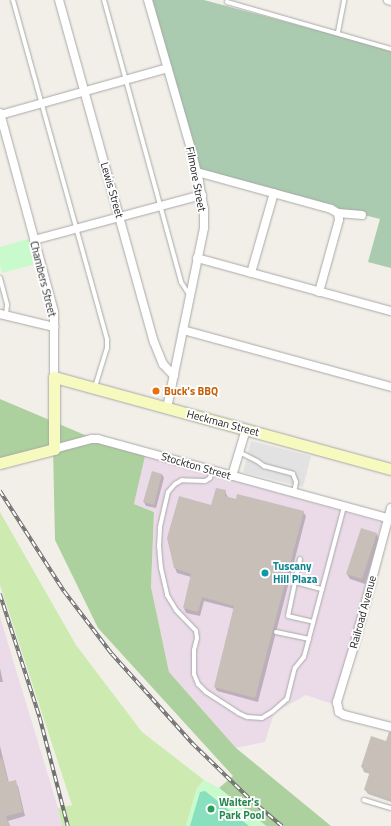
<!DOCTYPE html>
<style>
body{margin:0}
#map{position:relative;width:391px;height:826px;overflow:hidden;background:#f2efe9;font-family:"Titillium Web",sans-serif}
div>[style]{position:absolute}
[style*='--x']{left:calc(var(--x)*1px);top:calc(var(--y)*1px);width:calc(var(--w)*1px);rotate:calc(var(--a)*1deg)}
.industrial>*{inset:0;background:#ebdbe8}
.grass>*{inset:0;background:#cdebb0}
.forest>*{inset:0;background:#add19e}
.cemetery>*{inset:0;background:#aacbaf}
.park>*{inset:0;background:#c8facc}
.pitch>*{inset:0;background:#88e0be}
.parking>*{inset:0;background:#e2e2e2}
.shadow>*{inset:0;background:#0003}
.building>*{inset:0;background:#c7bfb8}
.roads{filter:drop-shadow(0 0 1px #a9a9a9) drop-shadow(0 0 1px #a9a9a9)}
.lane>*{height:4px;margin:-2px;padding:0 2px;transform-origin:2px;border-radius:2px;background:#fff}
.street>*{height:8px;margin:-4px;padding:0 4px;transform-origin:4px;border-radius:4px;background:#fff}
.secondary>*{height:11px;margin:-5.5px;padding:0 5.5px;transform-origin:5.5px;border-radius:5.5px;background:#f7fabf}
.rail>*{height:3.5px;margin-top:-1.75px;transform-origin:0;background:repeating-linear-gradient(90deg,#fff 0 6px,#707070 0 12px);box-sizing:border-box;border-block:1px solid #707070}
.dots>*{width:11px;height:11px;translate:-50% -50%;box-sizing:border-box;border:2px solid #fff;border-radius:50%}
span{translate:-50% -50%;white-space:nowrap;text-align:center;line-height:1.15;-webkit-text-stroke:3.5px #fff;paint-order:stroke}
.street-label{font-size:11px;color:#222}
.food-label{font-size:11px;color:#c56008;font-weight:700}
.left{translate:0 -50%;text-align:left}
.culture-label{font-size:11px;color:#0d838f;font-weight:700}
.leisure-label{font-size:11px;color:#27864d;font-weight:700}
</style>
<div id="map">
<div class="industrial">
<i style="clip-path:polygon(145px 456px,382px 522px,335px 705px,306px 695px,274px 713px,265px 742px,236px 748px,169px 672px,151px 587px,154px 512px,134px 504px)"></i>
<i style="clip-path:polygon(0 617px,58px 808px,62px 826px,0 826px)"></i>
</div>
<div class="grass">
<i style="clip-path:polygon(0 512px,76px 645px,142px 732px,204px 780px,197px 788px,186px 826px,62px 826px,58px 808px,72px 805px,0 585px)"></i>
</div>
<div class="forest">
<i style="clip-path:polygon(0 399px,92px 438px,145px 456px,134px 504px,154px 512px,151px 587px,169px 672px,236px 748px,331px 826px,266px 826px,219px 788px,233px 776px,98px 628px,55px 540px,53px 449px,0 464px)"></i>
</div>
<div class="cemetery">
<i style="clip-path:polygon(149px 0,204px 0,391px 50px,391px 268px,368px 262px,380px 219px,199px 174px)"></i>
</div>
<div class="park">
<i style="clip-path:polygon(28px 239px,36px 264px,2px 273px,0 265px,0 247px)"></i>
<i style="clip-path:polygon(204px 780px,219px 788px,266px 826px,186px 826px,197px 788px)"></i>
</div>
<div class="pitch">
<i style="clip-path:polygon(205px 791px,249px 826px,190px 826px,200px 792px)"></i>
</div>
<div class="parking">
<i style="clip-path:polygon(251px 441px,311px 456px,303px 487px,243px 472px)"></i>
</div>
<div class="shadow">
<i style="clip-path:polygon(162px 474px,164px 478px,156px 508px,146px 506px,144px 502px)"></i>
<i style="clip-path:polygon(225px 491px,228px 498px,303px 512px,306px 516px,258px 702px,217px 691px,215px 687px,235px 609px,204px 601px,200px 616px,186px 613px,184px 608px,191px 577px,177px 573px,175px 568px,212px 506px)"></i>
<i style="clip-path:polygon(377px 534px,379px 539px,365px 584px,350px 579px,347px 574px)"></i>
<i style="clip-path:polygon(0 668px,3px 682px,0 682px)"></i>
<i style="clip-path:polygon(391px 738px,391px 802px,368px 794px,365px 790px,370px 774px,364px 772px,362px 767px)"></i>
<i style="clip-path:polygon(0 746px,9px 783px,15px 782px,18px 786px,25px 816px,8px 821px,10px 826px,0 826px)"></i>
</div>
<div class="building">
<i style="clip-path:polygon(152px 471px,162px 474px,154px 505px,143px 502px)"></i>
<i style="clip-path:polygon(216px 488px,226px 490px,225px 496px,236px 499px,237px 494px,304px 511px,255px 698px,214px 687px,234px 606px,202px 597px,198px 612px,183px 608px,191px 574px,174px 568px,167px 538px,179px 496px,211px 505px)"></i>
<i style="clip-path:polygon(361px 528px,377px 533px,362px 579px,346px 574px)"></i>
<i style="clip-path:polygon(389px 732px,391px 732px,391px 799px,364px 790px,370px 771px,361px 767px,371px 736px,386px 741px)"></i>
<i style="clip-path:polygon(2px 758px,8px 782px,16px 780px,23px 812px,6px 816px,9px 826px,0 826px,0 759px)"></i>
</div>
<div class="roads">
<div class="lane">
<i style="--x:13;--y:0;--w:353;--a:74.5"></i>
<i style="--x:107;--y:340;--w:8;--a:90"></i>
<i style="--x:107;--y:348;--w:41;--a:107.1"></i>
<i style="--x:104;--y:0;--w:292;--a:74.7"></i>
<i style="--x:181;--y:282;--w:17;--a:57"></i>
<i style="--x:227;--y:2;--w:171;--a:16"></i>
<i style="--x:338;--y:32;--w:33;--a:-79"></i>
<i style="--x:0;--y:278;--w:28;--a:75"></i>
<i style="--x:7;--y:305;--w:10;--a:96"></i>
<i style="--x:239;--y:452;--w:20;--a:27"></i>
<i style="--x:257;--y:461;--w:9;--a:36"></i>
<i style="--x:264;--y:466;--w:30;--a:15"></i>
<i style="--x:293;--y:474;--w:9;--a:69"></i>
<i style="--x:296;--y:482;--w:11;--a:100"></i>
<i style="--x:212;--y:471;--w:7;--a:106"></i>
<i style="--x:210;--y:478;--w:6;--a:149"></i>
<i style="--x:205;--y:481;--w:23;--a:-178"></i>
<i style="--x:182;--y:480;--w:8;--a:150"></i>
<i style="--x:175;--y:484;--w:11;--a:131"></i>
<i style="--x:168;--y:492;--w:37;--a:103"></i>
<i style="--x:160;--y:528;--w:18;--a:93"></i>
<i style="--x:159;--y:546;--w:22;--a:85"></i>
<i style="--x:161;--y:568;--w:28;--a:77"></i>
<i style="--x:167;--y:595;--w:17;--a:59"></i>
<i style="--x:176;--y:610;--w:29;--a:46"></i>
<i style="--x:196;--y:631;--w:7;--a:82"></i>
<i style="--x:197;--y:638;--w:12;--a:104"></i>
<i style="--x:194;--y:650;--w:24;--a:90"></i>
<i style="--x:194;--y:674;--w:11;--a:68"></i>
<i style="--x:198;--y:684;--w:11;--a:45"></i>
<i style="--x:206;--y:692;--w:38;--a:33"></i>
<i style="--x:238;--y:713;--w:10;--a:24"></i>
<i style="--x:247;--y:717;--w:15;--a:4"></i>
<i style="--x:262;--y:718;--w:12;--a:-31"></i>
<i style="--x:272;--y:712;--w:20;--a:-41"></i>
<i style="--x:287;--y:699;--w:32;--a:-76"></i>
<i style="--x:295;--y:668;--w:14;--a:-51"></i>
<i style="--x:304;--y:657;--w:155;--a:-75.1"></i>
<i style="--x:300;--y:559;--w:58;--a:101.9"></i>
<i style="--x:288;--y:616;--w:26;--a:13"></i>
<i style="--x:295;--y:582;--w:28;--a:15"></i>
<i style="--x:276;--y:632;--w:34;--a:12"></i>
<i style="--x:364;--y:800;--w:28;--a:17"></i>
</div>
<div class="street">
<i style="--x:59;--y:0;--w:355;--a:74.5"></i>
<i style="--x:154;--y:342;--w:24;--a:68"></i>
<i style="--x:163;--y:364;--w:16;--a:47"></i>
<i style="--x:148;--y:0;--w:155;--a:73.9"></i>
<i style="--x:191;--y:149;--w:34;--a:76"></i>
<i style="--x:199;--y:182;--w:27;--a:80"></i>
<i style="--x:204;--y:209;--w:19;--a:90"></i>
<i style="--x:204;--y:228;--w:184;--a:101.6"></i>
<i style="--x:388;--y:0;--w:3;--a:18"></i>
<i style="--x:0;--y:113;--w:206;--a:74.8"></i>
<i style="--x:54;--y:312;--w:65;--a:90"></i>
<i style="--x:0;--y:115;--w:174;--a:-15.6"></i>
<i style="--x:197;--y:172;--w:139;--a:15.4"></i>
<i style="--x:331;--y:209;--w:8;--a:30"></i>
<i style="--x:338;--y:213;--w:24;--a:5"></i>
<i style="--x:34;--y:240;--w:174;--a:-15"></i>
<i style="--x:197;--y:258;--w:201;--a:15.3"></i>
<i style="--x:251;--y:273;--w:83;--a:-74"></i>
<i style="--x:319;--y:292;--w:75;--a:-74.5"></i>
<i style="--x:339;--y:220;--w:7;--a:-98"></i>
<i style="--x:0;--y:314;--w:56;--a:13.5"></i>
<i style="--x:183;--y:330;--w:216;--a:15.3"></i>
<i style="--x:54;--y:449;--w:39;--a:-15"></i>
<i style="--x:92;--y:439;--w:6;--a:0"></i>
<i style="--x:98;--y:439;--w:304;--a:15.3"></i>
<i style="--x:232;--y:476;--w:49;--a:-73.4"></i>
<i style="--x:391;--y:508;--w:143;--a:105"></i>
<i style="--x:354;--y:646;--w:59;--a:106.9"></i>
<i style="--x:337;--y:702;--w:10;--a:79"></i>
<i style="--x:339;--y:712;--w:6;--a:31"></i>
<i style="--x:344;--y:715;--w:49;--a:14.3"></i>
</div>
<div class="secondary">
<i style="--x:0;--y:463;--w:56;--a:-14.5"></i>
<i style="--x:54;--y:449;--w:72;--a:-90"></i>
<i style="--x:54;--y:377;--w:349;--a:15.3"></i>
</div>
</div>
<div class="rail">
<i style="--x:0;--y:491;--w:119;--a:57.4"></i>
<i style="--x:64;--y:591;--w:79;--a:52.7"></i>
<i style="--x:112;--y:654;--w:120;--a:48"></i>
<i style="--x:192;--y:743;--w:81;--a:44"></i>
<i style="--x:250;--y:799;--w:42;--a:40.2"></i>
<i style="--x:0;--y:594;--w:130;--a:72.1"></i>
<i style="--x:40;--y:718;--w:112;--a:75.5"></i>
</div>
<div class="dots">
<i style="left:156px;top:391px;background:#e8710a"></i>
<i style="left:265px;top:573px;background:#0f9aa8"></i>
<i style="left:211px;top:809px;background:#2e9e5b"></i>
</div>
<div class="street-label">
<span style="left:196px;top:179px;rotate:79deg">Filmore Street</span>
<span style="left:112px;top:190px;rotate:74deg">Lewis Street</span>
<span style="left:43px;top:279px;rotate:76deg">Chambers Street</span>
<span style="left:223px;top:423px;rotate:15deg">Heckman Street</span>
<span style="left:196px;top:466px;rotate:16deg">Stockton Street</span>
<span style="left:363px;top:612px;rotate:-75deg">Railroad Avenue</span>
</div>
<div class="food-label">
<span class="left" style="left:164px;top:391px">Buck's BBQ</span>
</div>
<div class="culture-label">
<span class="left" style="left:273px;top:573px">Tuscany<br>Hill Plaza</span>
</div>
<div class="leisure-label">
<span class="left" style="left:219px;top:809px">Walter's<br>Park Pool</span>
</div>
</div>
